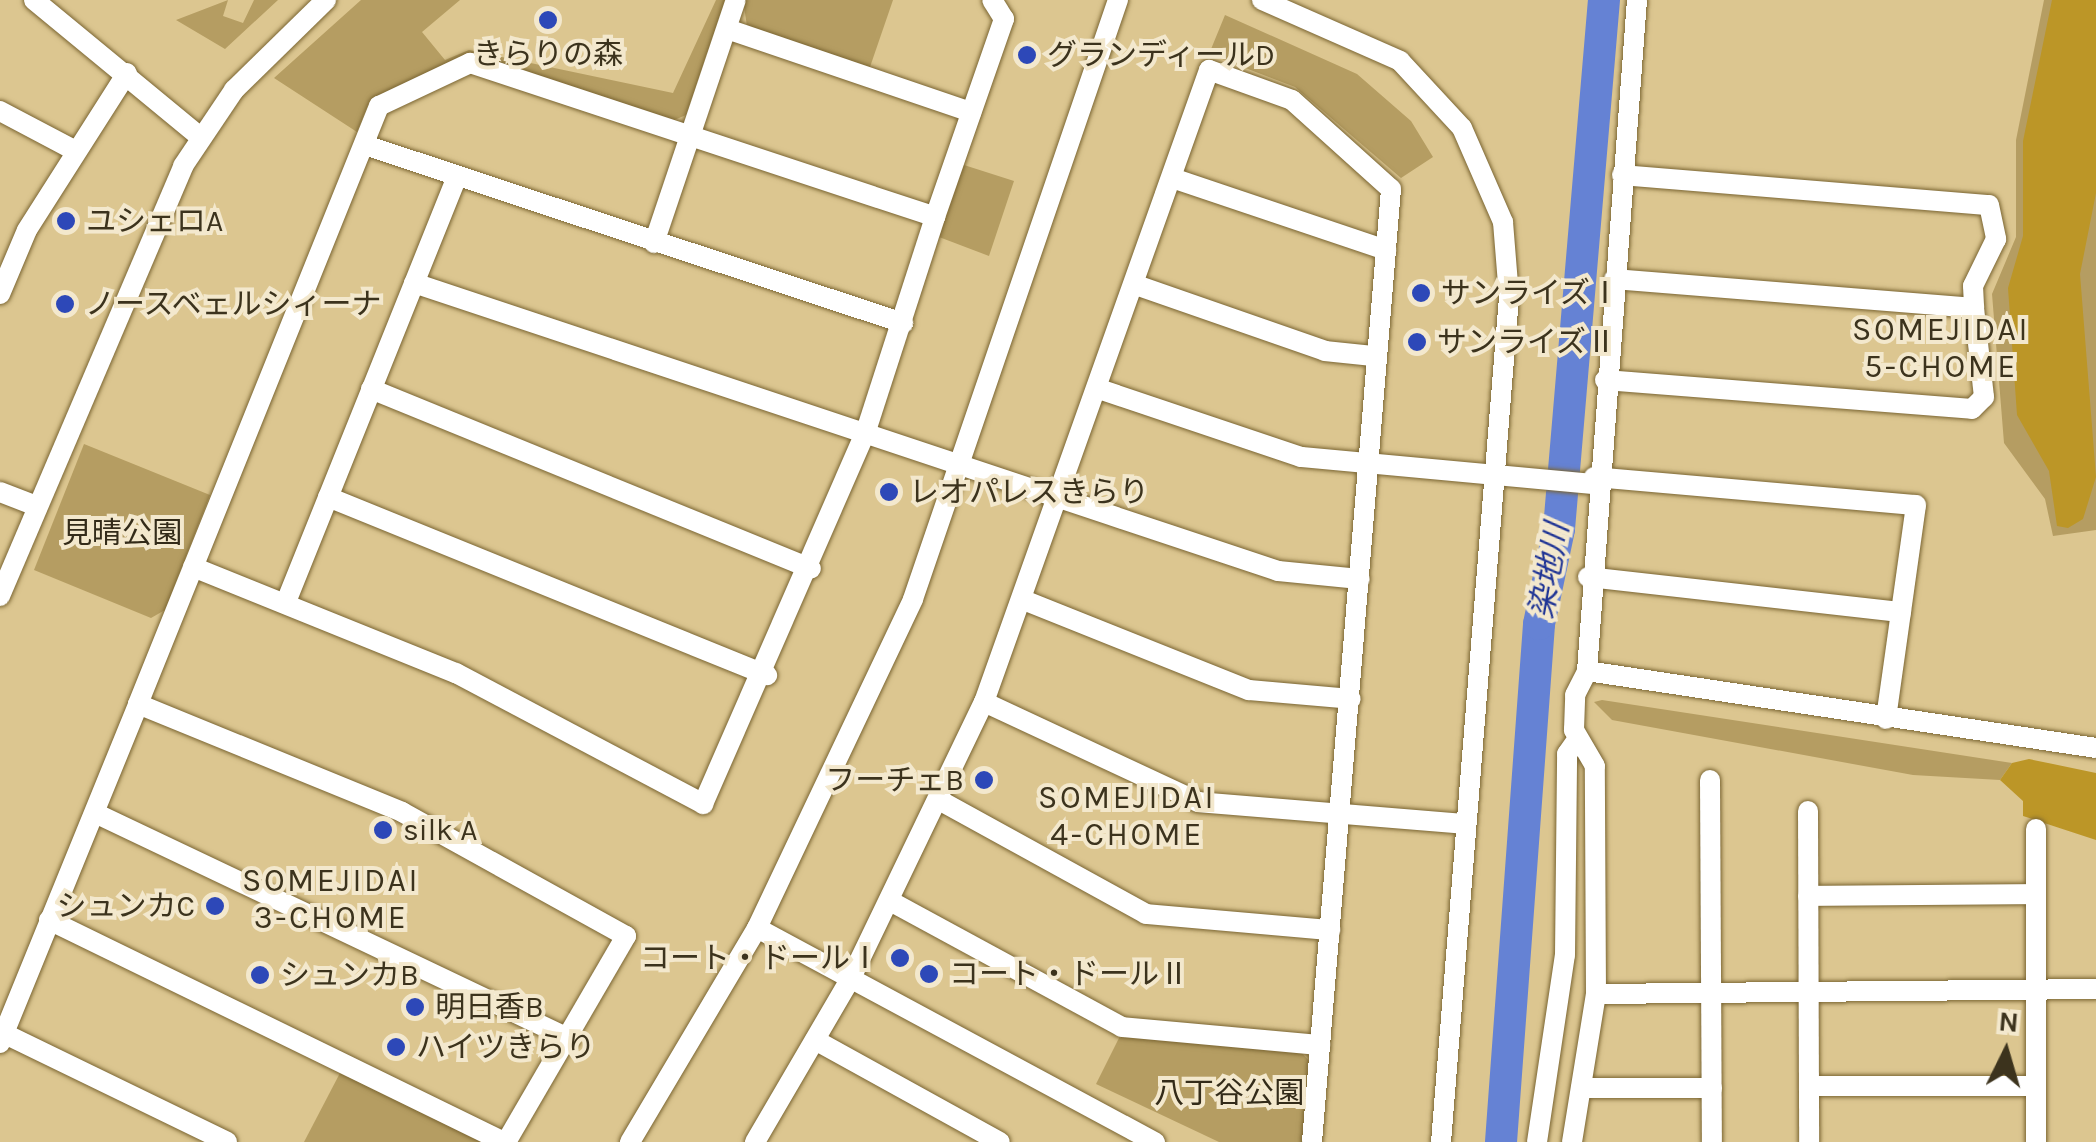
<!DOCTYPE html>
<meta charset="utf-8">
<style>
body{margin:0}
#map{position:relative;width:2096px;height:1142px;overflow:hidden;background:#dcc690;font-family:Karla,"Noto Sans JP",sans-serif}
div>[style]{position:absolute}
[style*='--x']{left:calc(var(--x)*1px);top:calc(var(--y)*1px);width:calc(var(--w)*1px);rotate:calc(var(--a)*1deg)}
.green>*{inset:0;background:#b59d62}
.forest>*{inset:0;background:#bc9627}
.river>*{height:32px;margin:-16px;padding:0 16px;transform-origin:16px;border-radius:16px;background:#6582d4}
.roads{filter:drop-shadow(0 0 2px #7a6532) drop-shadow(0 0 2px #7a6532)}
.minor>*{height:20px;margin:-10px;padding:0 10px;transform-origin:10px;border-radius:10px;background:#fff}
.dots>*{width:28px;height:28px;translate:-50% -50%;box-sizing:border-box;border:5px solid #f3e8cd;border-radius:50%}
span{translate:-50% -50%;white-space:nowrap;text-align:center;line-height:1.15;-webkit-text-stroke:8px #f3e8cd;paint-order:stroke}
.poi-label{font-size:30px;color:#3c331d}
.left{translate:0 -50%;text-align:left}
.right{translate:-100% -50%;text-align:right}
.park-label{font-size:30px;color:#332b19}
.neighbourhood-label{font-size:32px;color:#3c331d;letter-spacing:2.5px}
.water-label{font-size:32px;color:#203595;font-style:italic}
.north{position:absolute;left:1956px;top:1002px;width:100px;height:100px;-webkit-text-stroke:8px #f3e8cd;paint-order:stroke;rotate:5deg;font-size:28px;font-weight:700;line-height:40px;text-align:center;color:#3c331d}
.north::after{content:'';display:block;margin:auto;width:35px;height:45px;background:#3c331d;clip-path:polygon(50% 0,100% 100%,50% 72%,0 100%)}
</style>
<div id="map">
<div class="green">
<i style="clip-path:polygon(228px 0,223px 16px,243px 23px,254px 0,278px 0,225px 49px,176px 20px)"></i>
<i style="clip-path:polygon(361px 0,460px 0,422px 32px,445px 60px,469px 50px,673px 93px,716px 0,725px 0,686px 115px,672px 121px,468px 53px,370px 100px,357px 132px,274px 78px)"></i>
<i style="clip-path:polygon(743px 0,893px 0,870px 67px,747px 26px)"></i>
<i style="clip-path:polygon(2044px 0,2096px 0,2096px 530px,2053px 536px,2045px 499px,2004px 443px,1992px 294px,2016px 237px,2016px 140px)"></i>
<i style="clip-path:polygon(1225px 15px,1357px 74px,1411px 121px,1433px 157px,1401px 178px,1295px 87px,1209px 54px)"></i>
<i style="clip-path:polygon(964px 165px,1014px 181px,989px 256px,939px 237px)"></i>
<i style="clip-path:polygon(84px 444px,210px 495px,165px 610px,151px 618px,34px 570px)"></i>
<i style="clip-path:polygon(1594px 702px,1602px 700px,2012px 763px,2000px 780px,1913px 775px,1612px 720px)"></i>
<i style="clip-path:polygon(1121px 1034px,1300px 1051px,1311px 1063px,1302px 1142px,1219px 1142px,1096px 1084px)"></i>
<i style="clip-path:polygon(340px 1073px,480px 1141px,480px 1142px,304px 1142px)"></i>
</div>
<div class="forest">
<i style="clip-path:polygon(2052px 0,2096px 0,2096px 193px,2080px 274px,2096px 477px,2083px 519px,2068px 528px,2057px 526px,2049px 471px,2017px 415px,2008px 288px,2023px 236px,2023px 141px)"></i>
<i style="clip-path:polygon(2029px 759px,2096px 773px,2096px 840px,2023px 816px,2023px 801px,2000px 780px,2012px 763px)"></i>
</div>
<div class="river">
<i style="--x:1501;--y:1142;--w:519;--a:-85.8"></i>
<i style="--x:1539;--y:624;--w:97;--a:-78.1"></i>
<i style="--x:1559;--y:529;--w:531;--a:-85.14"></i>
</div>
<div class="roads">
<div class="minor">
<i style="--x:34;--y:0;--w:215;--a:39.5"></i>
<i style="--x:1262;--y:0;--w:151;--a:23.8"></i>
<i style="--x:1400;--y:61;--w:91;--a:47.2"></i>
<i style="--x:1462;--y:128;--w:103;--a:66.4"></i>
<i style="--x:1503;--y:222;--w:75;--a:85.4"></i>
<i style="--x:1509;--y:297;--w:848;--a:94.6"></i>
<i style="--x:727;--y:29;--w:258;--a:18.8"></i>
<i style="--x:0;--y:111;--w:86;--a:27.8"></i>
<i style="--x:365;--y:145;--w:567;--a:18.31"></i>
<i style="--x:1622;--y:175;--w:368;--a:4.7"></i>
<i style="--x:1989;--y:205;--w:35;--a:78"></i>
<i style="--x:1996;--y:239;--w:52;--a:116.1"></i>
<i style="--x:1973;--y:286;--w:22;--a:87"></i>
<i style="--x:1172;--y:178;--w:226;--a:18.6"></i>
<i style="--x:654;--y:243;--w:256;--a:-71.4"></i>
<i style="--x:414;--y:283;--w:911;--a:18.43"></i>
<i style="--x:1278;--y:571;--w:82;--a:5.6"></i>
<i style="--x:1136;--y:285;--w:200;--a:19.2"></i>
<i style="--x:1325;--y:351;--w:48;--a:5.9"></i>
<i style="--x:0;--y:294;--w:69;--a:-67.1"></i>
<i style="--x:27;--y:230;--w:186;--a:-57.5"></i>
<i style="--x:1605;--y:380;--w:368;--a:4.5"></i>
<i style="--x:1972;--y:409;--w:17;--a:-45"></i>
<i style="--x:1984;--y:397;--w:90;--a:-96.4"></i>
<i style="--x:1974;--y:308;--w:361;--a:-175.4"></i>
<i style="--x:371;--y:389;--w:475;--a:22.2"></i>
<i style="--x:1102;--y:390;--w:210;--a:18.6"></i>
<i style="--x:1301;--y:457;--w:294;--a:5.3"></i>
<i style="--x:1594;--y:477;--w:323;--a:5"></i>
<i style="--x:1916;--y:505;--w:216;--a:98"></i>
<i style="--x:0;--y:492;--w:39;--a:21"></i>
<i style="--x:328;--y:497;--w:474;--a:22.1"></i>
<i style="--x:193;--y:567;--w:284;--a:22"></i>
<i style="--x:456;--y:673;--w:280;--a:27.9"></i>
<i style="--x:703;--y:804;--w:404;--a:-66.4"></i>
<i style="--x:865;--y:434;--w:228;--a:-72.1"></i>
<i style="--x:1588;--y:577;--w:315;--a:6.4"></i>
<i style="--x:0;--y:596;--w:467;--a:-66.9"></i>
<i style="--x:183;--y:166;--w:92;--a:-56.1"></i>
<i style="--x:234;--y:90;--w:129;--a:-44.4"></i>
<i style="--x:1026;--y:601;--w:240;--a:21.8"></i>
<i style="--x:1249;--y:690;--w:102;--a:5"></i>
<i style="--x:286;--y:602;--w:458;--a:-68.1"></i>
<i style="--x:1587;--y:671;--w:515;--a:8.6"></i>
<i style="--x:984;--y:702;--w:236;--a:25"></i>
<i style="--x:1198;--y:802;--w:269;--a:4.7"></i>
<i style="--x:138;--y:704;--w:645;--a:-68.05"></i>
<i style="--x:379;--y:106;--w:101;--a:-25.3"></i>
<i style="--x:470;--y:63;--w:490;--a:18.3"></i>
<i style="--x:935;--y:217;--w:210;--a:-70.8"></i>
<i style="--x:1004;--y:19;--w:22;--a:-122"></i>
<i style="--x:1710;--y:780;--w:362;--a:89.7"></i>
<i style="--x:939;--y:800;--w:236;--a:28.8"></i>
<i style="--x:1146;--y:914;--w:185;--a:5"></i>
<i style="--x:1808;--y:811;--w:331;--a:89.8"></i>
<i style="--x:95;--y:813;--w:526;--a:25.44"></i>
<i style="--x:2036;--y:829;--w:313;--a:90"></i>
<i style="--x:1808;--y:896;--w:227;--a:-0.5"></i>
<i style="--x:890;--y:901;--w:264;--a:28.5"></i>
<i style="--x:1122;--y:1027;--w:199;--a:5.2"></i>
<i style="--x:49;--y:920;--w:506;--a:26.01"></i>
<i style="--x:757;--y:928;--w:452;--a:28.3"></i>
<i style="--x:1596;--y:994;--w:500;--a:-0.57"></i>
<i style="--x:3;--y:1033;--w:249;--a:25.9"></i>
<i style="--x:815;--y:1040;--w:211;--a:28.9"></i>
<i style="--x:0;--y:1043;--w:366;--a:-67.8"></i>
<i style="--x:138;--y:704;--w:285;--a:22.2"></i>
<i style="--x:402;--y:812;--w:256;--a:29"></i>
<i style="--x:626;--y:936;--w:238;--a:120.2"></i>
<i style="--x:1809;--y:1086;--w:225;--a:0"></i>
<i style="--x:1581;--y:1088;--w:131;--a:0"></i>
<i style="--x:630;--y:1142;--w:249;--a:-59.3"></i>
<i style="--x:757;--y:928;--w:364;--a:-64.6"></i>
<i style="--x:913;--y:599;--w:633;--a:-71.11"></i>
<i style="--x:755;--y:1142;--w:190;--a:-59.7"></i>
<i style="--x:851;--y:978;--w:306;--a:-64.3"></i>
<i style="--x:984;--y:702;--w:671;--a:-70.4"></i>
<i style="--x:1209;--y:70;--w:88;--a:19.9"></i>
<i style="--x:1292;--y:100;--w:133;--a:42"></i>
<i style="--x:1391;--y:189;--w:956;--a:94.74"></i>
<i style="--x:1537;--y:1142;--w:189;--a:-81.5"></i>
<i style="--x:1565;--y:955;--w:201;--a:-89.4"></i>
<i style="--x:1567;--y:754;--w:19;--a:-55"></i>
<i style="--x:1572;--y:1142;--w:150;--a:-80.8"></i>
<i style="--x:1596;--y:994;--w:228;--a:-90.3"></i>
<i style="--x:1595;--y:766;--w:42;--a:-120.3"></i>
<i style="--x:1574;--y:730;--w:35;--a:-88"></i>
<i style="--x:1575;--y:695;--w:27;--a:-63"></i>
<i style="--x:1587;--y:671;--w:673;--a:-85.74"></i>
</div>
</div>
<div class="dots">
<i style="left:548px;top:20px;background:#2d48b8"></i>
<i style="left:1027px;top:55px;background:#2d48b8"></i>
<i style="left:66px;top:221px;background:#2d48b8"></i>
<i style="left:1421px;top:293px;background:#2d48b8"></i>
<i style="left:65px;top:304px;background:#2d48b8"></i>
<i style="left:1417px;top:342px;background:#2d48b8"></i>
<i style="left:889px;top:492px;background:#2d48b8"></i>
<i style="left:984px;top:780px;background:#2d48b8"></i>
<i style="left:383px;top:830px;background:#2d48b8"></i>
<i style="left:215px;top:906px;background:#2d48b8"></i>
<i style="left:900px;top:958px;background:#2d48b8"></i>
<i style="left:929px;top:974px;background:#2d48b8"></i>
<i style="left:260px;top:975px;background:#2d48b8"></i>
<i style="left:415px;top:1007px;background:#2d48b8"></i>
<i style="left:396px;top:1047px;background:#2d48b8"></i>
</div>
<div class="poi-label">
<span style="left:548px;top:54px">きらりの森</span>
<span class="left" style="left:1047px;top:55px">グランディールD</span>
<span class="left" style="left:86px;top:221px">ユシェロA</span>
<span class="left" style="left:1441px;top:293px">サンライズⅠ</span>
<span class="left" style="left:85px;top:304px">ノースベェルシィーナ</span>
<span class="left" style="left:1437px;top:342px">サンライズⅡ</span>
<span class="left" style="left:909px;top:492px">レオパレスきらり</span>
<span class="right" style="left:964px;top:780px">フーチェB</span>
<span class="left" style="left:403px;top:830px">silk A</span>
<span class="right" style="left:195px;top:906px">シュンカC</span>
<span class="right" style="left:880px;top:958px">コート・ドールⅠ</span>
<span class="left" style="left:949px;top:974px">コート・ドールⅡ</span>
<span class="left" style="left:280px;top:975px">シュンカB</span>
<span class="left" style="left:435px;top:1007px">明日香B</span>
<span class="left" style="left:416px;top:1047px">ハイツきらり</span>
</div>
<div class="park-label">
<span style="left:122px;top:533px">見晴公園</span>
<span style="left:1229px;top:1093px">八丁谷公園</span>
</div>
<div class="neighbourhood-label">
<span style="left:1941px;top:349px">SOMEJIDAI<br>5-CHOME</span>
<span style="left:1127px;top:817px">SOMEJIDAI<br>4-CHOME</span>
<span style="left:331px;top:900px">SOMEJIDAI<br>3-CHOME</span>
</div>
<div class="water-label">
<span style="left:1550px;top:571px;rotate:-80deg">染地川</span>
</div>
<div class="north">N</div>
</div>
